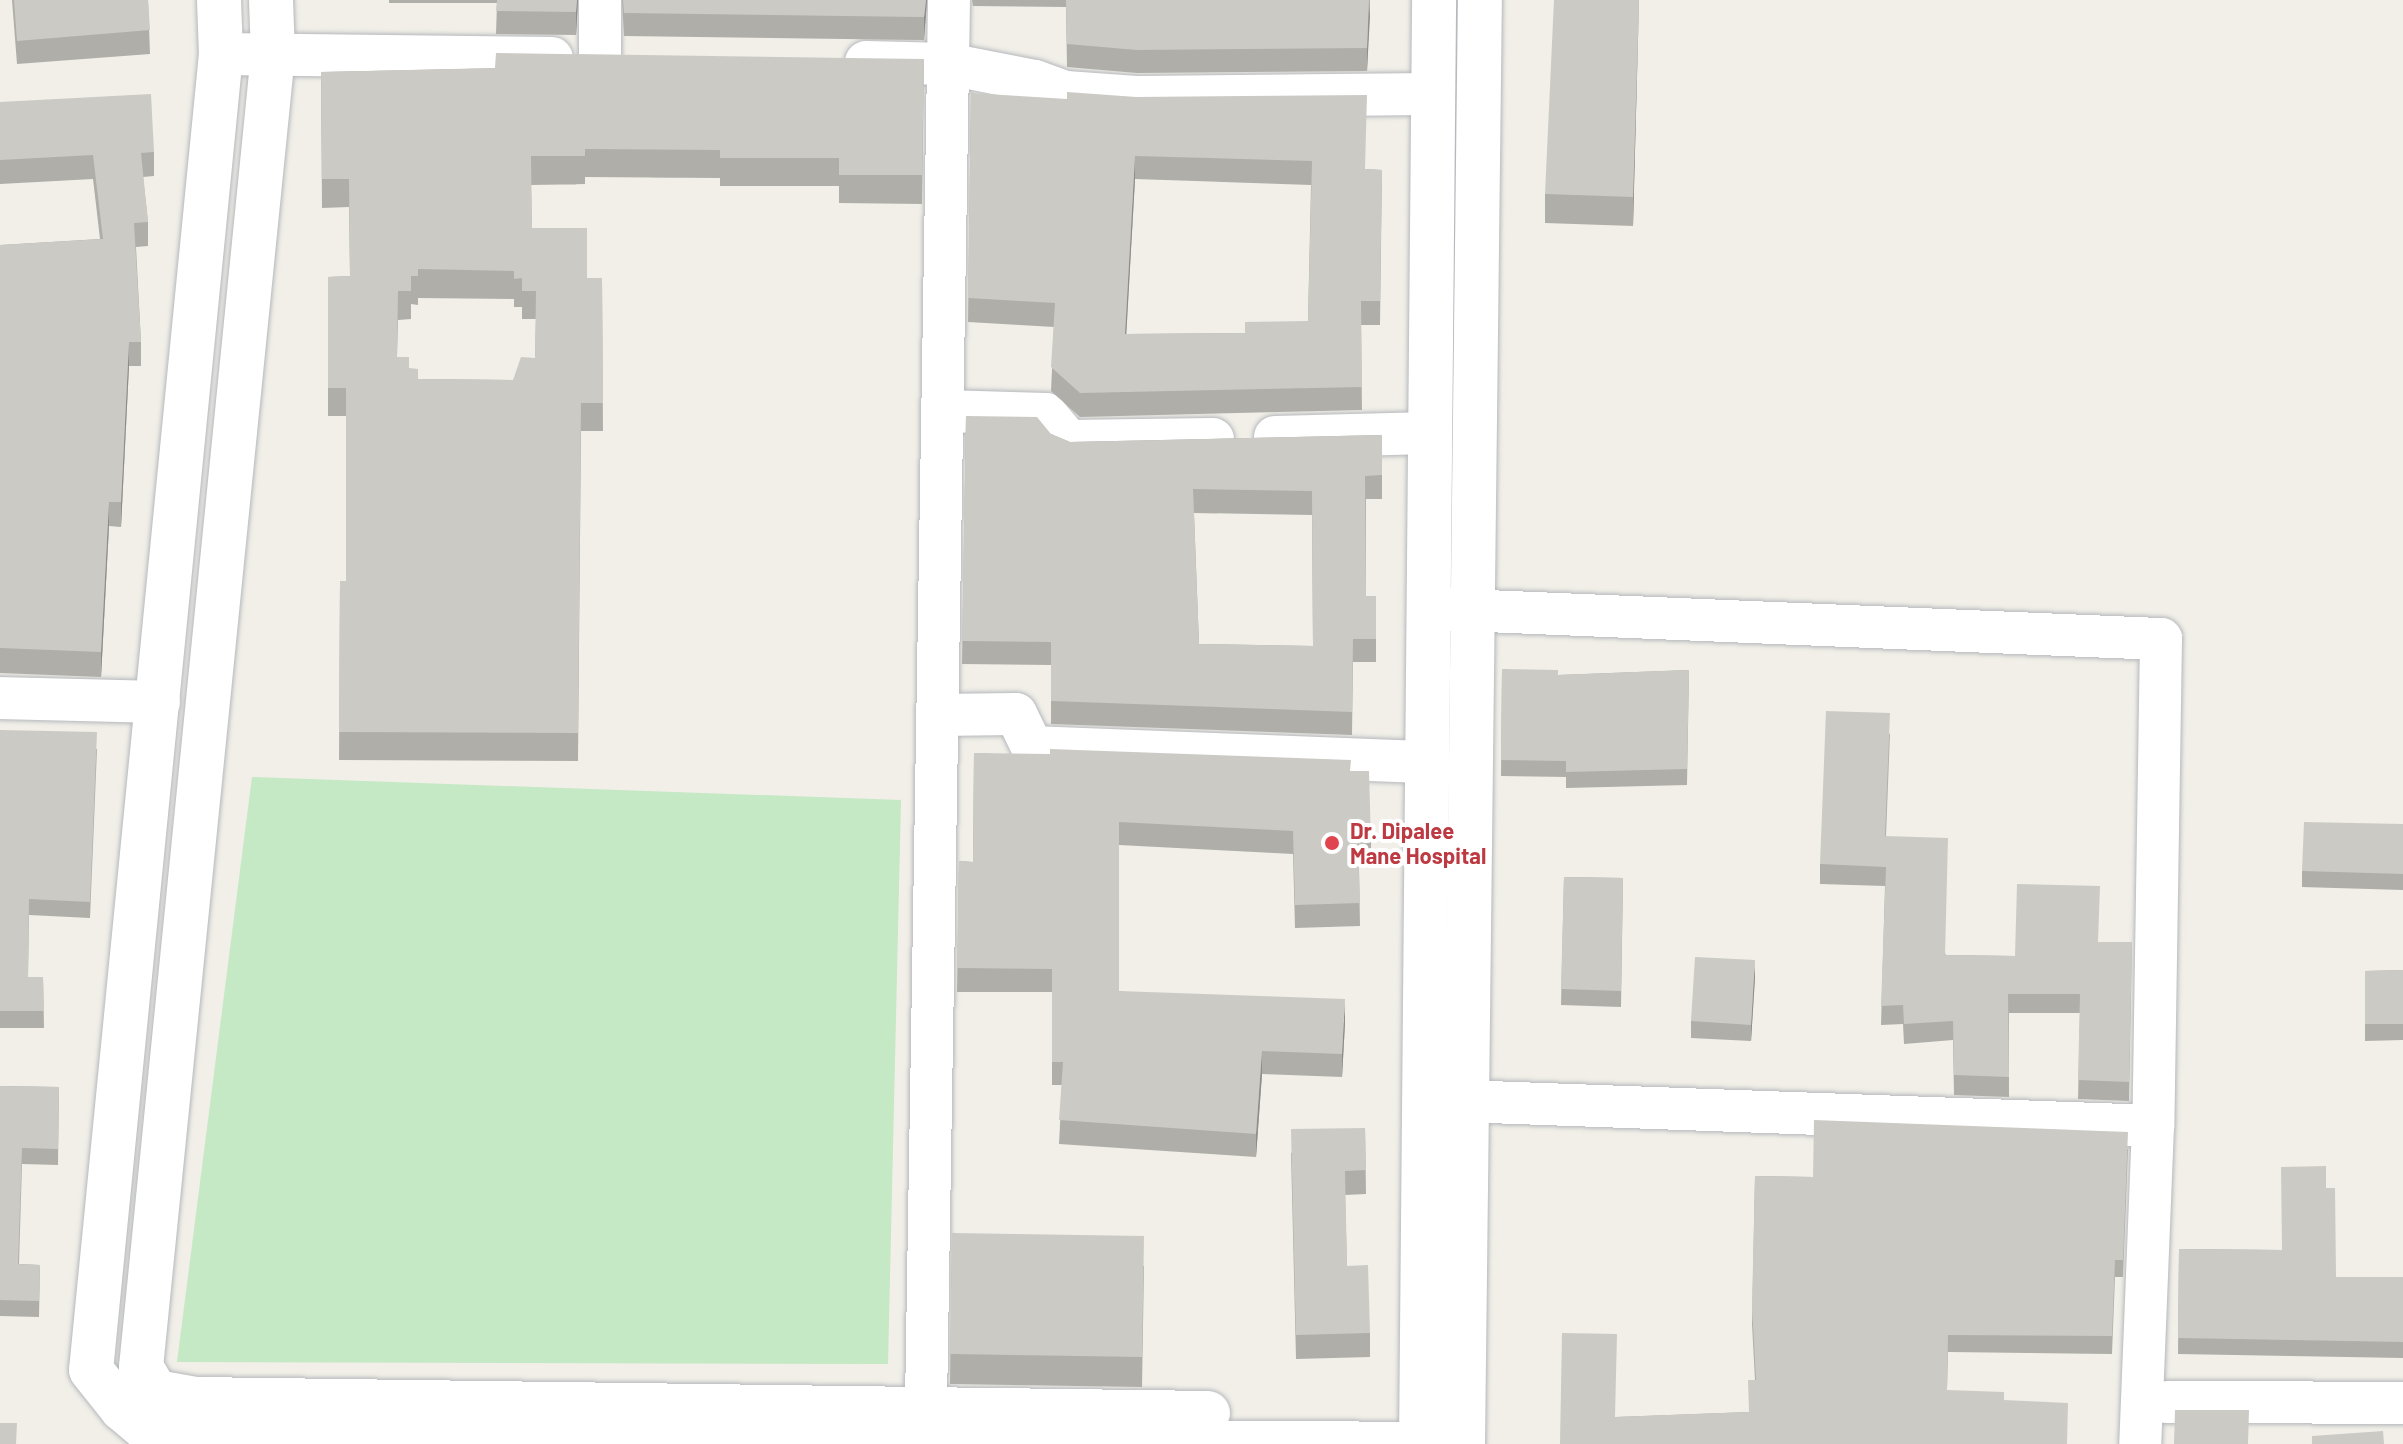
<!DOCTYPE html>
<style>
body{margin:0}
#map{position:relative;width:2403px;height:1444px;overflow:hidden;background:#f1efe8;font-family:Barlow,sans-serif}
div>[style]{position:absolute}
[style*='--x']{left:calc(var(--x)*1px);top:calc(var(--y)*1px);width:calc(var(--w)*1px);rotate:calc(var(--a)*1deg)}
.green>*{inset:0;background:#c5e8c5}
.roads{filter:drop-shadow(0 0 2px #b5b8bc) drop-shadow(0 0 2px #b5b8bc)}
.street>*{height:42px;margin:-21px;padding:0 21px;transform-origin:21px;border-radius:21px;background:#fff}
.secondary>*{height:44px;margin:-22px;padding:0 22px;transform-origin:22px;border-radius:22px;background:#fff}
.wall>*{inset:0;background:#afaea9}
.shaded-wall>*{inset:0;background:#8f8d8a}
.building>*{inset:0;background:#cccac5}
.dots>*{width:22px;height:22px;translate:-50% -50%;box-sizing:border-box;border:4px solid #fff;border-radius:50%}
span{translate:-50% -50%;white-space:nowrap;text-align:center;line-height:1.15;-webkit-text-stroke:8px #fff;paint-order:stroke}
.health-label{font-size:22px;color:#be3a42;font-weight:700}
.left{translate:0 -50%;text-align:left}
</style>
<div id="map">
<div class="green">
<i style="clip-path:polygon(252px 777px,901px 800px,888px 1364px,177px 1362px)"></i>
</div>
<div class="roads">
<div class="street">
<i style="--x:600;--y:0;--w:58;--a:90"></i>
<i style="--x:949;--y:0;--w:64;--a:90.9"></i>
<i style="--x:948;--y:64;--w:89;--a:11.1"></i>
<i style="--x:1035;--y:81;--w:33;--a:20"></i>
<i style="--x:1066;--y:92;--w:70;--a:4.1"></i>
<i style="--x:1136;--y:97;--w:297;--a:-0.6"></i>
<i style="--x:221;--y:54;--w:331;--a:0.7"></i>
<i style="--x:866;--y:62;--w:82;--a:1.4"></i>
<i style="--x:948;--y:64;--w:1344;--a:90.94"></i>
<i style="--x:943;--y:411;--w:103;--a:1.7"></i>
<i style="--x:1046;--y:414;--w:35;--a:50"></i>
<i style="--x:1069;--y:441;--w:144;--a:-0.8"></i>
<i style="--x:1275;--y:437;--w:155;--a:-1.5"></i>
<i style="--x:1438;--y:609;--w:724;--a:2.38"></i>
<i style="--x:2161;--y:639;--w:487;--a:90.9"></i>
<i style="--x:2153;--y:1126;--w:318;--a:92.3"></i>
<i style="--x:0;--y:698;--w:159;--a:1.4"></i>
<i style="--x:938;--y:715;--w:78;--a:-0.7"></i>
<i style="--x:1016;--y:714;--w:37;--a:64"></i>
<i style="--x:1032;--y:747;--w:396;--a:2.2"></i>
<i style="--x:1433;--y:1100;--w:720;--a:2.07"></i>
<i style="--x:2167;--y:1402;--w:236;--a:0.2"></i>
</div>
<div class="secondary">
<i style="--x:219;--y:0;--w:54;--a:87.9"></i>
<i style="--x:221;--y:54;--w:1322;--a:95.64"></i>
<i style="--x:91;--y:1370;--w:50;--a:51.5"></i>
<i style="--x:122;--y:1409;--w:31;--a:40"></i>
<i style="--x:146;--y:1429;--w:46;--a:11.3"></i>
<i style="--x:191;--y:1438;--w:1272;--a:0.27"></i>
<i style="--x:271;--y:0;--w:54;--a:87.9"></i>
<i style="--x:273;--y:54;--w:1320;--a:95.74"></i>
<i style="--x:141;--y:1367;--w:29;--a:59"></i>
<i style="--x:156;--y:1392;--w:40;--a:10"></i>
<i style="--x:195;--y:1399;--w:1013;--a:0.79"></i>
<i style="--x:1421;--y:1444;--w:1444;--a:-89.48"></i>
<i style="--x:1463;--y:1444;--w:1444;--a:-89.33"></i>
</div>
</div>
<div class="wall">
<i style="clip-path:polygon(12px 0,148px 0,150px 54px,17px 64px)"></i>
<i style="clip-path:polygon(389px 0,578px 0,576px 35px,496px 34px,497px 3px,389px 3px)"></i>
<i style="clip-path:polygon(622px 0,927px 0,924px 40px,624px 36px)"></i>
<i style="clip-path:polygon(972px 0,1370px 0,1367px 71px,1137px 73px,1067px 67px,1066px 7px,973px 6px)"></i>
<i style="clip-path:polygon(1639px 0,1633px 226px,1545px 223px,1545px 194px)"></i>
<i style="clip-path:polygon(evenodd,924px 59px,922px 204px,839px 203px,839px 186px,720px 186px,720px 178px,585px 177px,585px 184px,531px 185px,532px 228px,587px 278px,602px 278px,603px 431px,581px 431px,578px 761px,339px 760px,340px 581px,346px 581px,346px 416px,328px 416px,328px 277px,350px 276px,349px 207px,322px 208px,321px 72px,924px 59px,418px 298px,514px 299px,514px 307px,522px 307px,522px 319px,536px 319px,535px 358px,513px 380px,418px 379px,397px 357px,398px 320px,411px 319px,411px 304px,418px 305px,418px 298px)"></i>
<i style="clip-path:polygon(evenodd,971px 93px,1365px 169px,1382px 170px,1380px 325px,1361px 325px,1362px 410px,1080px 417px,1051px 391px,1054px 327px,968px 322px,971px 93px,1135px 179px,1311px 185px,1308px 321px,1245px 333px,1126px 334px,1135px 179px)"></i>
<i style="clip-path:polygon(0 102px,154px 152px,154px 176px,143px 177px,148px 222px,148px 246px,136px 247px,141px 342px,141px 366px,129px 366px,121px 527px,109px 526px,101px 677px,0 673px,0 245px,100px 239px,93px 179px,0 184px)"></i>
<i style="clip-path:polygon(evenodd,966px 416px,1051px 434px,1070px 442px,1382px 435px,1382px 499px,1366px 499px,1366px 596px,1376px 596px,1376px 662px,1353px 662px,1352px 735px,1051px 724px,1051px 665px,962px 664px,966px 416px,1194px 513px,1312px 515px,1313px 646px,1199px 644px,1194px 513px)"></i>
<i style="clip-path:polygon(1502px 669px,1558px 675px,1689px 670px,1687px 785px,1566px 788px,1566px 777px,1501px 776px)"></i>
<i style="clip-path:polygon(0 730px,97px 749px,90px 918px,29px 915px,28px 977px,43px 977px,44px 1028px,0 1028px)"></i>
<i style="clip-path:polygon(1890px 733px,1886px 836px,1946px 955px,2015px 956px,2099px 942px,2132px 942px,2129px 1101px,2078px 1099px,2080px 1013px,2009px 1013px,2009px 1097px,1954px 1095px,1953px 1040px,1904px 1044px,1903px 1024px,1881px 1025px,1885px 886px,1820px 884px,1820px 864px)"></i>
<i style="clip-path:polygon(974px 753px,1351px 771px,1371px 843px,1371px 867px,1359px 867px,1360px 926px,1295px 928px,1293px 854px,1119px 845px,1119px 991px,1345px 1023px,1342px 1077px,1262px 1074px,1256px 1157px,1059px 1144px,1062px 1085px,1052px 1085px,1052px 992px,957px 992px,959px 861px,973px 862px)"></i>
<i style="clip-path:polygon(2403px 824px,2403px 890px,2302px 887px,2302px 871px)"></i>
<i style="clip-path:polygon(1564px 877px,1623px 878px,1621px 1007px,1561px 1005px)"></i>
<i style="clip-path:polygon(2403px 970px,2403px 1040px,2365px 1041px,2365px 971px)"></i>
<i style="clip-path:polygon(1755px 977px,1751px 1041px,1691px 1038px,1691px 1021px)"></i>
<i style="clip-path:polygon(0 1086px,59px 1087px,58px 1165px,22px 1164px,19px 1264px,40px 1265px,39px 1317px,0 1316px)"></i>
<i style="clip-path:polygon(1365px 1128px,1366px 1194px,1345px 1195px,1347px 1266px,1370px 1333px,1370px 1357px,1296px 1359px,1291px 1153px)"></i>
<i style="clip-path:polygon(2128px 1149px,2123px 1277px,2115px 1277px,2112px 1354px,1948px 1352px,1947px 1390px,1560px 1444px,1616px 1417px,1749px 1412px,1755px 1380px,1752px 1324px,1755px 1176px,1813px 1177px)"></i>
<i style="clip-path:polygon(2326px 1188px,2336px 1277px,2403px 1277px,2403px 1358px,2178px 1354px,2179px 1249px,2282px 1250px)"></i>
<i style="clip-path:polygon(952px 1233px,1144px 1266px,1142px 1387px,950px 1384px)"></i>
</div>
<div class="shaded-wall">
<i style="clip-path:polygon(577px 0,578px 0,576px 35px,576px 12px)"></i>
<i style="clip-path:polygon(926px 0,927px 0,924px 40px,924px 17px)"></i>
<i style="clip-path:polygon(1369px 0,1370px 16px,1367px 71px,1367px 48px)"></i>
<i style="clip-path:polygon(1639px 0,1633px 226px,1633px 197px)"></i>
<i style="clip-path:polygon(1135px 156px,1135px 179px,1125px 358px,1125px 334px)"></i>
<i style="clip-path:polygon(129px 342px,129px 366px,121px 527px,121px 502px)"></i>
<i style="clip-path:polygon(109px 502px,109px 526px,101px 677px,101px 652px)"></i>
<i style="clip-path:polygon(1755px 960px,1755px 977px,1751px 1041px,1751px 1025px)"></i>
<i style="clip-path:polygon(1345px 999px,1345px 1023px,1342px 1077px,1342px 1054px)"></i>
<i style="clip-path:polygon(1262px 1051px,1262px 1074px,1256px 1157px,1256px 1134px)"></i>
</div>
<div class="building">
<i style="clip-path:polygon(14px 0,148px 0,150px 30px,17px 41px)"></i>
<i style="clip-path:polygon(497px 0,577px 0,576px 12px,496px 11px)"></i>
<i style="clip-path:polygon(623px 0,926px 0,924px 17px,624px 13px)"></i>
<i style="clip-path:polygon(1066px 0,1369px 0,1367px 48px,1137px 50px,1067px 44px)"></i>
<i style="clip-path:polygon(1554px 0,1639px 0,1633px 197px,1545px 194px)"></i>
<i style="clip-path:polygon(evenodd,496px 53px,924px 59px,922px 175px,839px 175px,839px 158px,720px 158px,720px 150px,585px 149px,585px 156px,531px 156px,532px 228px,587px 228px,587px 278px,602px 278px,603px 403px,581px 403px,578px 733px,339px 732px,340px 581px,346px 581px,346px 388px,328px 388px,328px 277px,350px 276px,349px 179px,322px 179px,321px 72px,495px 68px,496px 53px,418px 269px,514px 271px,514px 279px,522px 278px,522px 291px,536px 291px,535px 358px,521px 357px,513px 380px,418px 379px,418px 369px,409px 368px,409px 357px,397px 357px,398px 291px,411px 291px,411px 276px,418px 276px,418px 269px)"></i>
<i style="clip-path:polygon(evenodd,1067px 92px,1136px 97px,1367px 95px,1365px 169px,1382px 170px,1380px 301px,1361px 301px,1362px 387px,1080px 393px,1051px 367px,1055px 303px,968px 298px,971px 93px,1067px 99px,1067px 92px,1135px 156px,1312px 161px,1308px 321px,1245px 322px,1245px 333px,1125px 334px,1135px 156px)"></i>
<i style="clip-path:polygon(151px 94px,154px 152px,141px 153px,148px 222px,134px 223px,141px 342px,129px 342px,121px 502px,109px 502px,101px 652px,0 648px,0 245px,103px 239px,93px 155px,0 160px,0 102px)"></i>
<i style="clip-path:polygon(evenodd,966px 416px,1037px 417px,1051px 434px,1070px 442px,1382px 435px,1382px 475px,1365px 476px,1366px 596px,1376px 596px,1376px 639px,1353px 639px,1352px 712px,1051px 701px,1051px 642px,962px 641px,966px 416px,1193px 489px,1312px 491px,1313px 646px,1199px 644px,1193px 489px)"></i>
<i style="clip-path:polygon(1502px 669px,1558px 670px,1558px 675px,1689px 670px,1687px 769px,1566px 772px,1566px 761px,1501px 760px)"></i>
<i style="clip-path:polygon(1826px 711px,1890px 713px,1885px 836px,1948px 838px,1945px 955px,2015px 956px,2017px 884px,2100px 886px,2098px 942px,2132px 942px,2129px 1082px,2078px 1080px,2080px 994px,2008px 994px,2009px 1077px,1954px 1075px,1953px 1021px,1904px 1024px,1903px 1005px,1881px 1006px,1886px 867px,1820px 864px)"></i>
<i style="clip-path:polygon(0 730px,97px 732px,90px 902px,29px 899px,28px 977px,43px 977px,44px 1011px,0 1011px)"></i>
<i style="clip-path:polygon(1050px 749px,1351px 760px,1350px 771px,1369px 771px,1371px 843px,1358px 844px,1360px 903px,1295px 905px,1293px 831px,1119px 822px,1119px 991px,1345px 999px,1342px 1054px,1262px 1051px,1256px 1134px,1059px 1120px,1063px 1062px,1052px 1062px,1052px 969px,957px 968px,959px 861px,973px 862px,974px 753px,1050px 754px)"></i>
<i style="clip-path:polygon(2304px 822px,2403px 824px,2403px 874px,2302px 871px)"></i>
<i style="clip-path:polygon(1564px 877px,1623px 878px,1621px 991px,1561px 989px)"></i>
<i style="clip-path:polygon(1695px 957px,1755px 960px,1751px 1025px,1691px 1021px)"></i>
<i style="clip-path:polygon(2403px 970px,2403px 1024px,2365px 1024px,2365px 971px)"></i>
<i style="clip-path:polygon(0 1086px,59px 1087px,58px 1149px,22px 1148px,18px 1264px,40px 1265px,39px 1301px,0 1300px)"></i>
<i style="clip-path:polygon(1814px 1120px,2128px 1132px,2123px 1260px,2115px 1260px,2112px 1336px,1948px 1335px,1947px 1390px,2004px 1392px,2004px 1400px,2068px 1403px,2067px 1444px,1560px 1444px,1562px 1333px,1617px 1334px,1615px 1417px,1749px 1412px,1748px 1380px,1756px 1380px,1752px 1306px,1755px 1176px,1813px 1177px)"></i>
<i style="clip-path:polygon(1365px 1128px,1366px 1170px,1345px 1171px,1347px 1266px,1368px 1265px,1370px 1333px,1296px 1335px,1291px 1129px)"></i>
<i style="clip-path:polygon(2326px 1166px,2326px 1188px,2335px 1188px,2336px 1277px,2403px 1277px,2403px 1342px,2178px 1338px,2179px 1249px,2282px 1250px,2281px 1167px)"></i>
<i style="clip-path:polygon(952px 1233px,1144px 1236px,1142px 1357px,950px 1354px)"></i>
<i style="clip-path:polygon(2175px 1410px,2249px 1410px,2248px 1444px,2174px 1444px)"></i>
<i style="clip-path:polygon(0 1423px,17px 1423px,16px 1444px,0 1444px)"></i>
<i style="clip-path:polygon(2383px 1431px,2384px 1444px,2312px 1444px,2312px 1436px)"></i>
</div>
<div class="dots">
<i style="left:1332px;top:843px;background:#e0444e"></i>
</div>
<div class="health-label">
<span class="left" style="left:1350px;top:843px">Dr. Dipalee<br>Mane Hospital</span>
</div>
</div>
